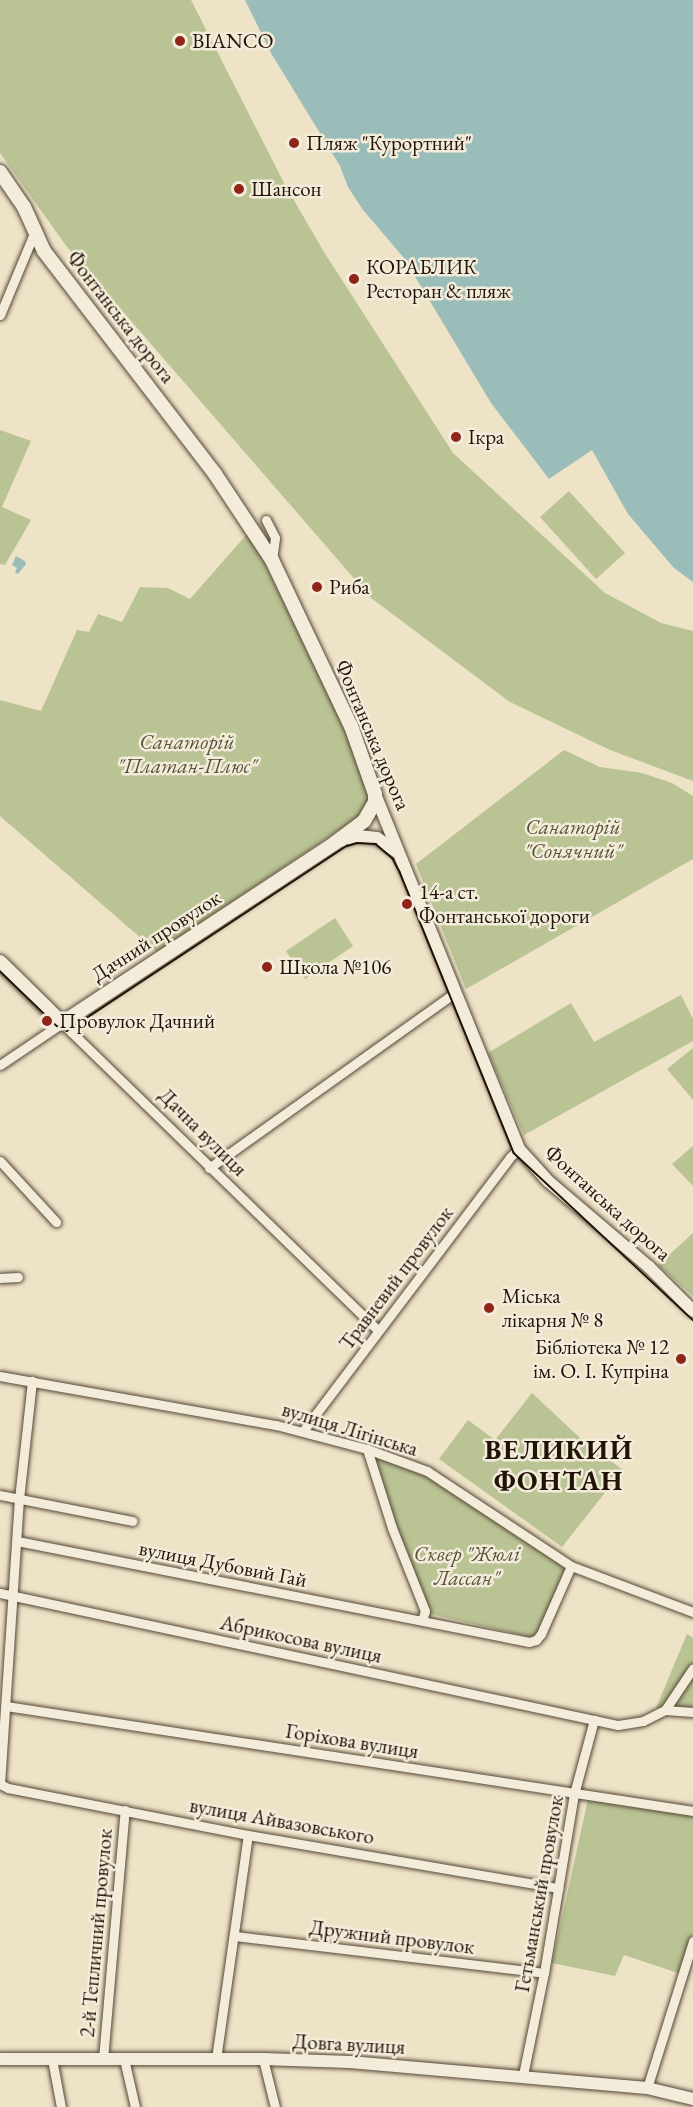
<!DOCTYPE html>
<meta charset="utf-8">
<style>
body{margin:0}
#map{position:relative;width:693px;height:2107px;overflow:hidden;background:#eee2c7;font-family:"EB Garamond",serif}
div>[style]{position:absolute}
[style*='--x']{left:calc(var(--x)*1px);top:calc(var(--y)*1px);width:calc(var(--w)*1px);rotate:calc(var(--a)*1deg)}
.green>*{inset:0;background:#bac394}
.water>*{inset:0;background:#9abdb9}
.roads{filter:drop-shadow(0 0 2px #544736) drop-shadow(0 0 2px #544736)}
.minor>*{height:9px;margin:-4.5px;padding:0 4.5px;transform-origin:4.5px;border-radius:4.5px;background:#f4ecdb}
.tertiary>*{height:12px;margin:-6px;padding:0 6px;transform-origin:6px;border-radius:6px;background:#f4ecdb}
.secondary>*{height:14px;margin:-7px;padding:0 7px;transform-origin:7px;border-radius:7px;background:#f4ecdb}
.tram>*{height:1.5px;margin:-0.75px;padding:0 0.75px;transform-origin:0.75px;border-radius:0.75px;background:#211306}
.dots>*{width:16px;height:16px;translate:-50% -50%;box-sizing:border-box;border:3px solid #f4ecdb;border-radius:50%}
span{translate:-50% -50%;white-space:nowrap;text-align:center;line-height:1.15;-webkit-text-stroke:5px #f4ecdb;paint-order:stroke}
.poi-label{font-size:21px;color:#211306}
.left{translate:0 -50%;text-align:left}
.right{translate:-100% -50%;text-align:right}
.street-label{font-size:21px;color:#211306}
.park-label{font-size:21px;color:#575138;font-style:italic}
.district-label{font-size:27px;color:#211306;font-weight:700;letter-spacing:1.5px}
</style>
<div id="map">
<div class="green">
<i style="clip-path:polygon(0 0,191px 0,285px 185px,324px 252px,453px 453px,605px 593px,661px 623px,693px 631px,693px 781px,610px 750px,510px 702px,371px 598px,67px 247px,0 153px)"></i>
<i style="clip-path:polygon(0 430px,31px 441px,2px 507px,31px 520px,5px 565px,0 564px)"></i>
<i style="clip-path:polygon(569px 491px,625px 553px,596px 579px,540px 517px)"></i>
<i style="clip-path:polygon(247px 534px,256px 545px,343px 725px,372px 802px,364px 813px,157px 952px,0 816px,0 700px,41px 711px,77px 630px,89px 632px,98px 614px,122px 622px,140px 587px,168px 588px,190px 599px)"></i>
<i style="clip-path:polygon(564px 750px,600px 767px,642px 773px,672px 783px,693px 796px,693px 859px,466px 989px,416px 864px)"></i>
<i style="clip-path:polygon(335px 918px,353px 946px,305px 979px,286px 951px)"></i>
<i style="clip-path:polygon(681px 995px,693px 1019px,693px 1041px,524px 1135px,488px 1053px,571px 1003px,594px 1042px)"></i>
<i style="clip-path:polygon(693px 1048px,693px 1100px,667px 1069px)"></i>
<i style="clip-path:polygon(693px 1146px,693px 1186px,672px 1164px)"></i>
<i style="clip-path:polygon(693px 1233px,693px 1296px,658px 1265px)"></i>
<i style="clip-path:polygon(532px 1393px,579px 1437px,623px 1470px,562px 1547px,439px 1459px,468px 1420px,495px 1440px)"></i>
<i style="clip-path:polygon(367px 1451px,426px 1473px,566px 1566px,539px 1639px,426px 1613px)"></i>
<i style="clip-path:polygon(687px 1634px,693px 1638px,693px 1710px,656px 1708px)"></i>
<i style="clip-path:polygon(588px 1799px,693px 1814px,693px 1934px,678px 1973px,624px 1955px,615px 1976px,552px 1963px)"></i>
</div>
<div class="water">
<i style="clip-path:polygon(245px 0,693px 0,693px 582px,674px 568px,628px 514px,592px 450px,549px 479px,491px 403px,404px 258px,363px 210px,348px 187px,340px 166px,271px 53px)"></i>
<i style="clip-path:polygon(16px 556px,25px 561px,26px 564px,18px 574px,15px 572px,17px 568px,12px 565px)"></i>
</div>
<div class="roads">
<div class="minor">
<i style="--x:0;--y:315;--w:91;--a:-67.4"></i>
<i style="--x:266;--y:520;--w:20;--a:63"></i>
<i style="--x:275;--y:538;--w:22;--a:98"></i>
<i style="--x:0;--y:1065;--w:75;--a:-34.1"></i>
<i style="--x:62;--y:1023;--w:441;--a:44.2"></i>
<i style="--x:0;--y:1161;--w:83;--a:47.4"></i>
<i style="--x:209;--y:1168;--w:303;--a:-35.5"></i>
<i style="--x:0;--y:1278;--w:18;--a:-3"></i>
<i style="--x:0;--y:1376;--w:280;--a:10.1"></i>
<i style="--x:276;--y:1425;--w:94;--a:14.8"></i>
<i style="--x:367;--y:1449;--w:64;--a:20.1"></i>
<i style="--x:427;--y:1471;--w:173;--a:33.4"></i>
<i style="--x:571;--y:1566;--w:130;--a:20.7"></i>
<i style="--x:303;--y:1431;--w:343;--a:-52.9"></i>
<i style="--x:510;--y:1157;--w:12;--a:-42"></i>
<i style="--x:367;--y:1449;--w:83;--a:72.4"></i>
<i style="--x:392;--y:1528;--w:89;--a:68.3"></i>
<i style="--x:425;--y:1611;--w:9;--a:108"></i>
<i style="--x:0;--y:1495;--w:135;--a:11.1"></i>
<i style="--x:17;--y:1541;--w:522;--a:11.16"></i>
<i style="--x:529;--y:1642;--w:7;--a:-16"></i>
<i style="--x:536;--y:1640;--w:8;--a:-50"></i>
<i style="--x:541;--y:1634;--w:74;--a:-66.2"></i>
<i style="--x:0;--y:1593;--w:632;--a:12.06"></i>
<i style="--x:618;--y:1725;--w:25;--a:-9"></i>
<i style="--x:643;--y:1721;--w:25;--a:-27"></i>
<i style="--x:665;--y:1710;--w:50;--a:-56.3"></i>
<i style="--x:6;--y:1706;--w:695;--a:8.69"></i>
<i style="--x:665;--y:1710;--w:28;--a:4"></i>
<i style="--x:0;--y:1784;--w:9;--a:27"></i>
<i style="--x:8;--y:1788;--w:245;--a:11.1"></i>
<i style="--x:248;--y:1835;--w:315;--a:9.7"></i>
<i style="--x:0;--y:1784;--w:286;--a:-86.2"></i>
<i style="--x:19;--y:1499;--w:119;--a:-83.7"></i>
<i style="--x:235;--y:1936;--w:311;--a:6.8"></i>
<i style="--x:52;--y:2059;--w:49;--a:79.4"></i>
<i style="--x:103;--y:2059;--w:250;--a:-85"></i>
<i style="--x:124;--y:2059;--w:49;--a:77.1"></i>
<i style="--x:216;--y:2059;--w:226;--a:-81.9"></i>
<i style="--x:263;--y:2059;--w:49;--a:76"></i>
<i style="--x:523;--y:2075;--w:104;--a:-78.4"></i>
<i style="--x:544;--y:1973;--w:181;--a:-80.5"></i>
<i style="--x:574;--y:1794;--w:77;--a:-74.9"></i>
<i style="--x:647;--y:2088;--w:154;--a:-72.6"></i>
</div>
<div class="tertiary">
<i style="--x:375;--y:794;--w:383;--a:67.9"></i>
<i style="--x:519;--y:1149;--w:43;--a:47.8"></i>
<i style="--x:548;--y:1181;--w:133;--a:40.4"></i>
<i style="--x:649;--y:1267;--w:62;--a:45"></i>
<i style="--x:340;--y:841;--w:19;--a:-16"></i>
<i style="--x:358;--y:836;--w:19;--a:6"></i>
<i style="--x:377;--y:838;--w:24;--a:35"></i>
<i style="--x:0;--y:2059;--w:263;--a:0"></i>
<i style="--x:263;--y:2059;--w:87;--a:2"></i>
<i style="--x:350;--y:2062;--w:298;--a:5"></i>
<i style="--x:647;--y:2088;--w:47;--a:13.4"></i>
</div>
<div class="secondary">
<i style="--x:0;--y:172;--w:42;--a:55.6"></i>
<i style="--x:24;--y:207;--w:48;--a:65.6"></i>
<i style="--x:44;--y:251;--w:281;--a:52.5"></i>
<i style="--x:215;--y:474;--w:103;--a:56.5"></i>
<i style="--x:272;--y:560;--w:184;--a:64.6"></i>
<i style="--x:351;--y:726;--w:72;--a:70.6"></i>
<i style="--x:375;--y:794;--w:8;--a:90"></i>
<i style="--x:375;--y:802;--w:22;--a:120"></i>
<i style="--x:364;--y:821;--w:36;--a:143"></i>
<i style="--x:335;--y:843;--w:327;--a:146.6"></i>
<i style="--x:62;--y:1023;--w:87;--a:-135.5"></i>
</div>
</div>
<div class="tram">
<i style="--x:0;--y:971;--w:79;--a:44"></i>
<i style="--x:57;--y:1026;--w:11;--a:27"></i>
<i style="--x:67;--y:1031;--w:336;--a:-33.5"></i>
<i style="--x:347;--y:846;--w:10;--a:-17"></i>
<i style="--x:357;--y:843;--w:19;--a:3"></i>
<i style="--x:376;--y:844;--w:23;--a:41"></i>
<i style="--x:393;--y:859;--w:15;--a:62"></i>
<i style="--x:400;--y:872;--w:303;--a:67.9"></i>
<i style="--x:514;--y:1153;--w:245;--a:43"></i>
</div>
<div class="dots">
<i style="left:180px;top:41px;background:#8f2418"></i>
<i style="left:294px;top:143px;background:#8f2418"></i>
<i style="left:239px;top:189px;background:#8f2418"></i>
<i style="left:354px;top:279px;background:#8f2418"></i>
<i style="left:456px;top:437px;background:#8f2418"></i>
<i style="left:317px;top:587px;background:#8f2418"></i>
<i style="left:407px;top:904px;background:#8f2418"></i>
<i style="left:267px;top:967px;background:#8f2418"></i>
<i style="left:47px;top:1021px;background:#8f2418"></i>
<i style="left:489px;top:1308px;background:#8f2418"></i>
<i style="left:681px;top:1359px;background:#8f2418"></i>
</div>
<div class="poi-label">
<span class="left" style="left:192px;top:41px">BIANCO</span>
<span class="left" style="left:306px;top:143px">Пляж "Курортний"</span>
<span class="left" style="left:251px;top:189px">Шансон</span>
<span class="left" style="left:366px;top:279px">КОРАБЛИК<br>Ресторан &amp; пляж</span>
<span class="left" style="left:468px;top:437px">Ікра</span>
<span class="left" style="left:329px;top:587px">Риба</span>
<span class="left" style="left:419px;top:904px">14-а ст.<br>Фонтанської дороги</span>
<span class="left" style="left:279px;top:967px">Школа №106</span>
<span class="left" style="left:59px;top:1021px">Провулок Дачний</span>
<span class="left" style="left:502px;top:1308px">Міська<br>лікарня № 8</span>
<span class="right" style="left:669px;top:1359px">Бібліотека № 12<br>ім. О. І. Купріна</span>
</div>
<div class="street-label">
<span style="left:121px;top:317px;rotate:52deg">Фонтанська дорога</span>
<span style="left:373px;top:735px;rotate:67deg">Фонтанська дорога</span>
<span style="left:156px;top:936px;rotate:-33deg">Дачний провулок</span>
<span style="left:203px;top:1132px;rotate:45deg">Дачна вулиця</span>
<span style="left:608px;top:1203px;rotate:42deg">Фонтанська дорога</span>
<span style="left:396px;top:1278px;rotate:-53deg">Травневий провулок</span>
<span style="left:350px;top:1429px;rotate:17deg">вулиця Лігінська</span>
<span style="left:223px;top:1564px;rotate:11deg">вулиця Дубовий Гай</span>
<span style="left:301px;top:1639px;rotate:12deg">Абрикосова вулиця</span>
<span style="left:352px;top:1741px;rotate:9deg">Горіхова вулиця</span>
<span style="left:282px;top:1821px;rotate:10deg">вулиця Айвазовського</span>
<span style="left:539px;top:1894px;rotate:-80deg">Гетьманський провулок</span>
<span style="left:96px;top:1933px;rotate:-85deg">2-й Тепличний провулок</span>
<span style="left:392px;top:1937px;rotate:7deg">Дружний провулок</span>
<span style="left:349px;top:2044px;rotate:3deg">Довга вулиця</span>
</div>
<div class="park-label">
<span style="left:187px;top:754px">Санаторій<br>"Платан-Плюс"</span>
<span style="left:573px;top:839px">Санаторій<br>"Сонячний"</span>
<span style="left:467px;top:1566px">Сквер "Жюлі<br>Лассан"</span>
</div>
<div class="district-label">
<span style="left:559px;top:1465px">ВЕЛИКИЙ<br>ФОНТАН</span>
</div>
</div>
